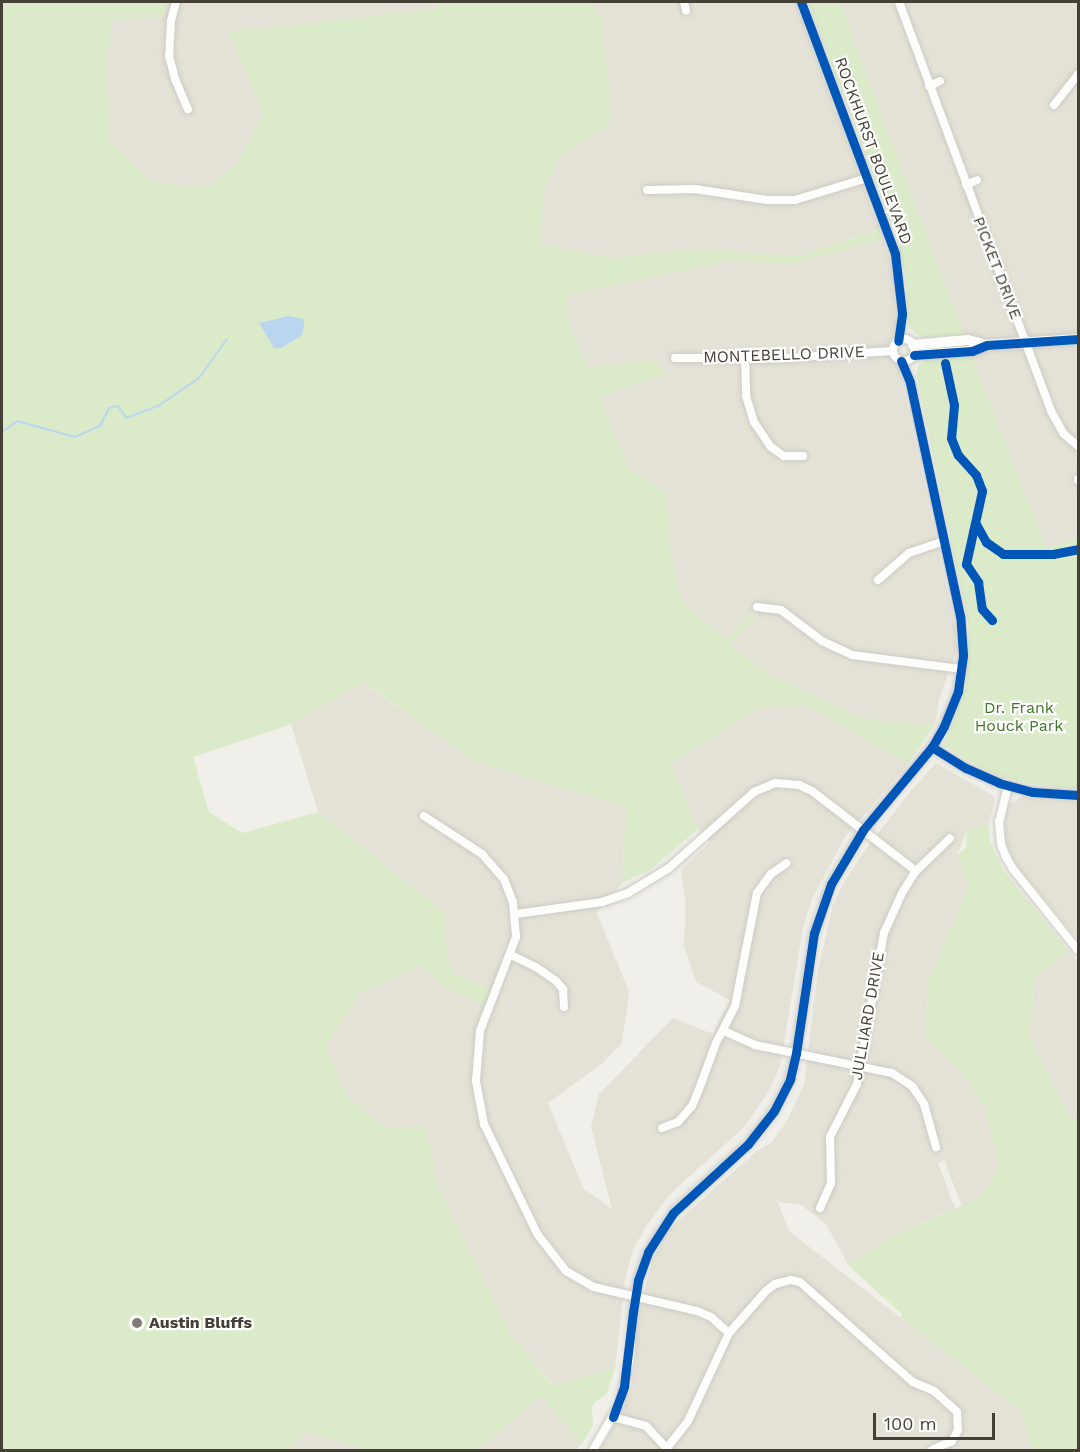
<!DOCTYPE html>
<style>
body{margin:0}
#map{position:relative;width:1080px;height:1452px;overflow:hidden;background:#f0efe9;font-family:"Work Sans",sans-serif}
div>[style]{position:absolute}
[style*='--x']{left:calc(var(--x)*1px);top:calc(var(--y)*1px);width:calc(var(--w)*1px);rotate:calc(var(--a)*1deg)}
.residential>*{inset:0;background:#e4e1d6}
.green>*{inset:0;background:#dbebc9}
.water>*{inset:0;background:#b9d6ee}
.stream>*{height:2px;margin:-1px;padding:0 1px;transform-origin:1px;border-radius:1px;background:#b9d6ee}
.roads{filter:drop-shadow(0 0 2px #cccbc5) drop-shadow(0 0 2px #cccbc5)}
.minor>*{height:8px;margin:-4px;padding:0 4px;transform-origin:4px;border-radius:4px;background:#fdfdfc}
.minor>.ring{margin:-4px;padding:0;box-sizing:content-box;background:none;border:8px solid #fdfdfc;border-radius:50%}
.tertiary>*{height:10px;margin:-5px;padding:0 5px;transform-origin:5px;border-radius:5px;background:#fdfdfc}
.cycleway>*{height:9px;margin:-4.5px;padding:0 4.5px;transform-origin:4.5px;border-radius:4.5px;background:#0057b8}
.dots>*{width:16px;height:16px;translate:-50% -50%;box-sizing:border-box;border:3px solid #fff;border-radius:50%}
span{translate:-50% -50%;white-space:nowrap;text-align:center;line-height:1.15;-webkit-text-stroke:4.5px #fff;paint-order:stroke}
.street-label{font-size:16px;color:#454035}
.park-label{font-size:16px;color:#417728}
.poi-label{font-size:16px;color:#454035;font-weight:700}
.left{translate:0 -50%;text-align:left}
.frame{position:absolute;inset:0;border:3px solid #454035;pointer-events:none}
.scale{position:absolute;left:873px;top:1413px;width:122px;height:27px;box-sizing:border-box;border:3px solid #454035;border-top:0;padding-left:8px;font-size:18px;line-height:21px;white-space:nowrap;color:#454035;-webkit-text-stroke:4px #fff;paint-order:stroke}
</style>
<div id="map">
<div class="residential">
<i style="clip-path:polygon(167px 2px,437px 2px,435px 9px,228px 32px,264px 114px,235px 166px,207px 187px,152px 182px,110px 143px,107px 56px,113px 19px,163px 16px)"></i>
<i style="clip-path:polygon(592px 2px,795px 2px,886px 247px,892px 268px,899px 368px,956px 632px,957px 649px,939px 700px,935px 724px,877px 721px,856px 715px,768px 674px,730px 645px,757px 616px,749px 614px,725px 640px,682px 600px,669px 549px,668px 494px,629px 468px,599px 397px,665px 374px,644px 360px,588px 368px,568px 322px,567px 295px,728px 261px,791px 264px,878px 229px,800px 256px,698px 249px,615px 258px,540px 244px,544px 190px,559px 158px,612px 120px,601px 16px)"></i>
<i style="clip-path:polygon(840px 2px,1078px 2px,1078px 537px,1047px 549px,972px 357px)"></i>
<i style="clip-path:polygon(362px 682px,474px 761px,626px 807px,622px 883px,597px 913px,629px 992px,622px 1043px,604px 1062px,548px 1103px,583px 1188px,612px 1209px,591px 1126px,599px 1094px,673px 1018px,713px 1034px,730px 1000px,696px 982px,684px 946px,686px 909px,681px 870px,710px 842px,698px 829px,671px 763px,761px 707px,809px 706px,908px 764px,845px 837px,812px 899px,803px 928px,780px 1066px,769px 1091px,744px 1127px,670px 1194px,646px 1226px,633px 1250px,625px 1280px,615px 1369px,554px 1385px,511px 1335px,439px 1189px,425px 1126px,385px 1128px,347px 1099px,324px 1047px,360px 994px,420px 965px,443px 986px,453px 972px,447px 957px,444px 912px,318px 812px,291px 724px)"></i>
<i style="clip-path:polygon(936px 763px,992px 795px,995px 799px,989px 823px,967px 831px,957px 855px,969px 885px,929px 979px,925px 1037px,956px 1065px,986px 1109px,999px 1167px,981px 1197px,962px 1206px,944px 1160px,938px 1163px,955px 1208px,887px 1239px,849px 1266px,826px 1224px,801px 1205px,779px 1202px,774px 1194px,790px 1232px,1021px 1411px,1033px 1450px,599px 1450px,625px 1407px,630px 1391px,636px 1363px,638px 1316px,653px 1258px,669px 1229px,757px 1151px,772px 1142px,788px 1119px,804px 1084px,818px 970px,833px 905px,843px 884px,861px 856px,908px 794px)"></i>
<i style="clip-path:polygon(1022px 796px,1078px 801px,1078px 939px,1014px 863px,1009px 852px,1004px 837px,1007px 806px)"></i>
<i style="clip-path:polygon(1069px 951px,1078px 962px,1078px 1123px,1070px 1118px,1030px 1038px,1034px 979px)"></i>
<i style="clip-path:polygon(541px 1395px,582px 1444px,575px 1450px,470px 1450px,484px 1445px)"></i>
<i style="clip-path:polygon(305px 1432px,368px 1450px,290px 1450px)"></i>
</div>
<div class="green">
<i style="clip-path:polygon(2px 2px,167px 2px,163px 17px,113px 19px,107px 56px,110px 142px,152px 182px,207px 187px,235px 166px,264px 114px,228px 32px,435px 9px,437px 2px,592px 2px,601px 16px,612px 121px,559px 158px,544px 190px,540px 244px,615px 258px,698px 249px,800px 256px,879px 229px,883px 239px,791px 264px,728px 261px,567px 295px,568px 322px,588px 368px,644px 360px,656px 362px,666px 374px,599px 397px,629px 468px,668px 494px,669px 549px,682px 600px,725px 640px,749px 614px,757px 616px,730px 645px,768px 674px,856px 715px,877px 721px,935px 724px,908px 764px,809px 706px,761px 707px,671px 763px,698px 829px,650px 870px,622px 883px,626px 807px,474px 761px,363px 682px,289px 725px,193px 757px,209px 812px,242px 833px,318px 812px,444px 912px,447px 957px,453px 972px,490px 990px,483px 1005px,443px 986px,420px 965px,360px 994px,325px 1047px,348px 1097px,385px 1128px,425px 1126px,439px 1189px,511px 1335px,553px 1385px,615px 1369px,606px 1395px,596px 1401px,592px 1407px,593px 1425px,582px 1444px,541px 1396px,484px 1445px,470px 1450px,368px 1450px,305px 1432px,290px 1450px,2px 1450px)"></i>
<i style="clip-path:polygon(808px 2px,840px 2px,964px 335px,923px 338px,909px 328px,905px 276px,897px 239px)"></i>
<i style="clip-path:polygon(972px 357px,1047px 549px,1078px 537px,1078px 789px,1032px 784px,1002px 777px,980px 767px,943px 745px,966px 688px,969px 627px,916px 373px,918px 366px,926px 360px)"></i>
<i style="clip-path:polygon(989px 823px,990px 842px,1003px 870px,1069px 951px,1034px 979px,1030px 1038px,1070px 1118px,1078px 1123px,1078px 1450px,1033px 1450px,1021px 1411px,900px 1317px,902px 1314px,849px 1266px,887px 1239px,981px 1197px,999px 1167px,986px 1109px,956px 1065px,925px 1037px,929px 979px,969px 885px,957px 855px,966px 848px,967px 831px)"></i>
</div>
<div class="water">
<i style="clip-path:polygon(288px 316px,304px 319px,304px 328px,301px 336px,281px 348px,274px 348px,259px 323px)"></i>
</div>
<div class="stream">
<i style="--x:2;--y:432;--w:19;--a:-36"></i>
<i style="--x:17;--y:421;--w:60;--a:15.4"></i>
<i style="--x:75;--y:437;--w:27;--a:-24"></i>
<i style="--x:100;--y:426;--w:20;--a:-63"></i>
<i style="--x:109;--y:408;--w:9;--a:-13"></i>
<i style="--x:118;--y:406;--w:14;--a:56"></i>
<i style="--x:126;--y:418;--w:34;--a:-21"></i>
<i style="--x:158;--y:406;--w:50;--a:-34.3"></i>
<i style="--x:199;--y:378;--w:48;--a:-54.3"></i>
</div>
<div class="roads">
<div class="minor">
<i style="--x:176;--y:2;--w:20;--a:105"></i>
<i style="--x:171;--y:21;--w:35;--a:93"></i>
<i style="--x:169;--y:56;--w:24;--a:75"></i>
<i style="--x:175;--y:79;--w:33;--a:67"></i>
<i style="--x:684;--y:2;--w:9;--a:77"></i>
<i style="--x:801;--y:2;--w:269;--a:69.5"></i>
<i style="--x:895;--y:254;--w:60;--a:83.3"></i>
<i style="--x:902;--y:314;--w:27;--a:98"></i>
<i style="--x:899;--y:2;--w:436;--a:69.6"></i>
<i style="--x:1051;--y:411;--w:26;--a:61"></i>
<i style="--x:1064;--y:434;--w:18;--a:41"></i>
<i style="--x:929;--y:86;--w:12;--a:-24"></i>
<i style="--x:1054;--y:105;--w:39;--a:-52"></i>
<i style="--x:966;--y:185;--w:12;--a:-24"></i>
<i style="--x:647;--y:190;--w:48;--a:-1.2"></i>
<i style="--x:695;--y:189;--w:73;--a:8.7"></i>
<i style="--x:767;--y:200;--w:28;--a:0"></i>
<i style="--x:795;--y:200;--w:75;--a:-17"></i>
<i class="ring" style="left:893px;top:339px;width:14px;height:14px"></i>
<i style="--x:675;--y:358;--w:109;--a:0"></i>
<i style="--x:784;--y:358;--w:109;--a:-3.7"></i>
<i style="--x:745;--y:359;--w:37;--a:88"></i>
<i style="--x:746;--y:396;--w:27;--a:73"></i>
<i style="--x:754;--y:422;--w:30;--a:56"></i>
<i style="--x:771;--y:447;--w:16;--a:35"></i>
<i style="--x:784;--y:456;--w:19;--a:0"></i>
<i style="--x:1078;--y:480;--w:1;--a:-90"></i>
<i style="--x:878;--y:580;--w:41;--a:-41.1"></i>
<i style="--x:909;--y:553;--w:37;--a:-19"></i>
<i style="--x:757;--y:607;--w:24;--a:7"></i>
<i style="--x:781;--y:610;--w:51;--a:37.1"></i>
<i style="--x:822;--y:641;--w:33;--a:25"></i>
<i style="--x:852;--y:655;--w:111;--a:7.3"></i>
<i style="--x:932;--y:747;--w:40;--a:32"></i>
<i style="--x:966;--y:768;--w:36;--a:24"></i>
<i style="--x:999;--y:783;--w:35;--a:15"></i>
<i style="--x:1033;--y:792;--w:45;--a:3.8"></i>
<i style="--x:1008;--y:786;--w:36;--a:104"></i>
<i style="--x:999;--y:821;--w:23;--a:85"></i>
<i style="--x:1001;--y:844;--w:14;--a:69"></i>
<i style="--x:1006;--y:857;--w:14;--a:60"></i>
<i style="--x:1013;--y:869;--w:104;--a:51.3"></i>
<i style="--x:424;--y:816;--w:69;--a:33.2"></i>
<i style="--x:482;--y:854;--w:33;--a:49"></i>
<i style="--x:504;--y:879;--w:25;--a:69"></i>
<i style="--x:513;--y:902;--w:35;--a:85"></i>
<i style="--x:516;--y:937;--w:101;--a:111"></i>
<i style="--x:480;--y:1031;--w:50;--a:94.6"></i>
<i style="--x:476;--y:1081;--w:44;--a:79.5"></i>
<i style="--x:484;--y:1124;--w:123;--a:64.1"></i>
<i style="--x:538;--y:1235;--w:46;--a:52.1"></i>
<i style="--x:566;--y:1271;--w:32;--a:30"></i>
<i style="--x:594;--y:1287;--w:106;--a:13.1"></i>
<i style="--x:697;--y:1311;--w:15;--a:23"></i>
<i style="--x:711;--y:1317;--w:24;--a:42"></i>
<i style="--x:516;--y:914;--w:87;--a:-7.9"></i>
<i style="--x:602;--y:902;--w:28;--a:-19"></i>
<i style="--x:628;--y:893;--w:48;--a:-31.4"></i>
<i style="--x:669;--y:868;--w:114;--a:-41.8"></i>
<i style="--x:754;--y:792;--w:23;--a:-23"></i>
<i style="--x:775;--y:783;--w:24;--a:5"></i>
<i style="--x:799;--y:785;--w:14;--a:25"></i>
<i style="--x:812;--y:791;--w:131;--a:37.6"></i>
<i style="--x:511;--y:955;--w:28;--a:26"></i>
<i style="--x:536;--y:967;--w:24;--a:35"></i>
<i style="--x:556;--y:981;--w:11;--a:49"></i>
<i style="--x:563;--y:989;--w:18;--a:87"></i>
<i style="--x:724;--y:1031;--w:34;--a:24"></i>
<i style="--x:755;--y:1045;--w:140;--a:11.6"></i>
<i style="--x:892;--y:1073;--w:24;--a:33"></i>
<i style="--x:912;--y:1086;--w:22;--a:56"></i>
<i style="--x:924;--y:1104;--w:45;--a:74.4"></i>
<i style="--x:662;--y:1128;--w:17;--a:-21"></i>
<i style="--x:678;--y:1122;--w:21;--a:-49"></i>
<i style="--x:692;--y:1106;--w:15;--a:-67"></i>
<i style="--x:698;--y:1092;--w:52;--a:-69.8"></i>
<i style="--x:716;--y:1043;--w:42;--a:-62.8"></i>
<i style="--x:735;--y:1006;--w:115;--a:-79"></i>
<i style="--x:757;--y:893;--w:24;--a:-54"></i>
<i style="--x:771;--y:874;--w:19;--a:-35"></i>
<i style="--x:820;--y:1208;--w:27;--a:-66"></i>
<i style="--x:831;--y:1183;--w:46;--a:-91.2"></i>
<i style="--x:830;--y:1137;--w:59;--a:-63"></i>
<i style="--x:857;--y:1084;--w:153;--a:-79.9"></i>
<i style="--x:884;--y:933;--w:44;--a:-65.8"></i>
<i style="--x:902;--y:893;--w:26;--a:-58"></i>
<i style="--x:916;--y:871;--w:47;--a:-44.1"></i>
<i style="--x:613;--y:1417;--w:34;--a:15"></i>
<i style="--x:646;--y:1426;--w:33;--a:47"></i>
<i style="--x:667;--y:1448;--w:34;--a:-52"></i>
<i style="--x:688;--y:1421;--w:97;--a:-65"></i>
<i style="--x:729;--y:1333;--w:56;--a:-48.6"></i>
<i style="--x:766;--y:1291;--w:11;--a:-38"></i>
<i style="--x:775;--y:1284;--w:16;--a:-14"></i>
<i style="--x:791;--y:1280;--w:9;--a:13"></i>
<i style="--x:800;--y:1282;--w:120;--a:41.6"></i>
<i style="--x:890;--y:1362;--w:30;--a:41"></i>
<i style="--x:913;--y:1382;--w:23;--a:23"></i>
<i style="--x:934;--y:1391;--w:31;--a:42"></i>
<i style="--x:957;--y:1412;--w:18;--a:87"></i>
<i style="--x:958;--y:1430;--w:13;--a:119"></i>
<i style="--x:952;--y:1441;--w:22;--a:156"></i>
<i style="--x:593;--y:1450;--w:54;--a:-60.1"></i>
<i style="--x:620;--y:1403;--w:46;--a:-77.5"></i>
<i style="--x:630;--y:1358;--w:46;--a:-86.3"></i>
<i style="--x:633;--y:1312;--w:32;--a:-81"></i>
<i style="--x:638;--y:1280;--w:30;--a:-70"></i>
<i style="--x:648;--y:1252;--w:46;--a:-57.3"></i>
<i style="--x:673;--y:1213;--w:102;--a:-42.6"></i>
<i style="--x:748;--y:1144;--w:42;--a:-51.8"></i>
<i style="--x:774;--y:1111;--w:36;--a:-63"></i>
<i style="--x:790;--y:1079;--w:27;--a:-77"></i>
<i style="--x:796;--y:1053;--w:121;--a:-81.5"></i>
<i style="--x:814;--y:933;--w:52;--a:-70.9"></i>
<i style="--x:831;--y:884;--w:63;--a:-59.3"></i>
<i style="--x:863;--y:830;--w:108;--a:-50.3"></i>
<i style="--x:932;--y:747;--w:24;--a:-60"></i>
<i style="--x:944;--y:726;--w:38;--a:-68"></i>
<i style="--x:958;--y:691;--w:36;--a:-82"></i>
<i style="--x:963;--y:655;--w:39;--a:-94"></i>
<i style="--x:960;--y:616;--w:239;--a:-102.1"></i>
<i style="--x:910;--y:382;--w:23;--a:-113"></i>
</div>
<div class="tertiary">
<i style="--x:913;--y:345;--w:55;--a:-5.2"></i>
<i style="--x:968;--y:340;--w:20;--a:15"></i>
<i style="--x:914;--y:355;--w:58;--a:-3.9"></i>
<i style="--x:972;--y:351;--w:16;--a:-22"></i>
<i style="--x:987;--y:345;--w:91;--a:-3.8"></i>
</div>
</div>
<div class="cycleway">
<i style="--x:801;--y:2;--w:269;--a:69.5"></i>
<i style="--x:895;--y:254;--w:60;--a:83.3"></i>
<i style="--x:902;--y:314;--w:27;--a:98"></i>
<i style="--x:914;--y:355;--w:58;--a:-3.9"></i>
<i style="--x:972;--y:351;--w:16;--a:-22"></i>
<i style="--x:987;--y:345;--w:91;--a:-3.8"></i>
<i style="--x:945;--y:363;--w:43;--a:77.9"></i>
<i style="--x:954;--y:405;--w:33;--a:95"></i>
<i style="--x:951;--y:438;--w:18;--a:68"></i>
<i style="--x:958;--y:455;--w:27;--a:48"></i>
<i style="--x:976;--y:475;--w:17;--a:69"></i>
<i style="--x:982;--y:491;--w:75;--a:102.4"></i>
<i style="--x:966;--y:564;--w:22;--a:56"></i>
<i style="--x:978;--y:582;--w:27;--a:82"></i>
<i style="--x:982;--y:609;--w:15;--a:48"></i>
<i style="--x:976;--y:524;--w:21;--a:61"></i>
<i style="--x:986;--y:542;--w:21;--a:35"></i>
<i style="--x:1003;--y:554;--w:50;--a:0"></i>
<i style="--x:1053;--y:554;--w:25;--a:-11"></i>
<i style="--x:932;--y:747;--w:40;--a:32"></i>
<i style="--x:966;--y:768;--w:36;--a:24"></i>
<i style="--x:999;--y:783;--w:35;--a:15"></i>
<i style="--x:1033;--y:792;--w:45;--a:3.8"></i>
<i style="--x:613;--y:1417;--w:33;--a:-70"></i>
<i style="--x:624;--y:1386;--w:75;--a:-83.1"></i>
<i style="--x:633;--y:1312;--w:32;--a:-81"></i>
<i style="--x:638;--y:1280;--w:30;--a:-70"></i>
<i style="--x:648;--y:1252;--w:46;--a:-57.3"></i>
<i style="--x:673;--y:1213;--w:102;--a:-42.6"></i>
<i style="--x:748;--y:1144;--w:42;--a:-51.8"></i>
<i style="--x:774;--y:1111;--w:36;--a:-63"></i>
<i style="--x:790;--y:1079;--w:27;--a:-77"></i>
<i style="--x:796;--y:1053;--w:121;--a:-81.5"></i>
<i style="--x:814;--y:933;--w:52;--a:-70.9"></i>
<i style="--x:831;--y:884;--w:63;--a:-59.3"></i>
<i style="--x:863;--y:830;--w:108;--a:-50.3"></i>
<i style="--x:932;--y:747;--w:24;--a:-60"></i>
<i style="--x:944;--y:726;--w:38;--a:-68"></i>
<i style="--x:958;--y:691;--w:36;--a:-82"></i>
<i style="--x:963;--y:655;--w:39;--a:-94"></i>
<i style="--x:960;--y:616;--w:239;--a:-102.1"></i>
<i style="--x:910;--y:382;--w:23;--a:-113"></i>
</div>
<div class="dots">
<i style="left:137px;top:1323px;background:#817d74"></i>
</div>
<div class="street-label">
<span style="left:873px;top:151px;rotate:70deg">ROCKHURST BOULEVARD</span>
<span style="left:997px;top:268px;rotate:69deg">PICKET DRIVE</span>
<span style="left:784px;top:355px;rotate:-2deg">MONTEBELLO DRIVE</span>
<span style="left:868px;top:1016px;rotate:-80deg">JULLIARD DRIVE</span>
</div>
<div class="park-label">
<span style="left:1019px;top:717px">Dr. Frank<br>Houck Park</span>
</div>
<div class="poi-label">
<span class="left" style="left:149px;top:1323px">Austin Bluffs</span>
</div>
<div class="frame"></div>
<div class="scale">100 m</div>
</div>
